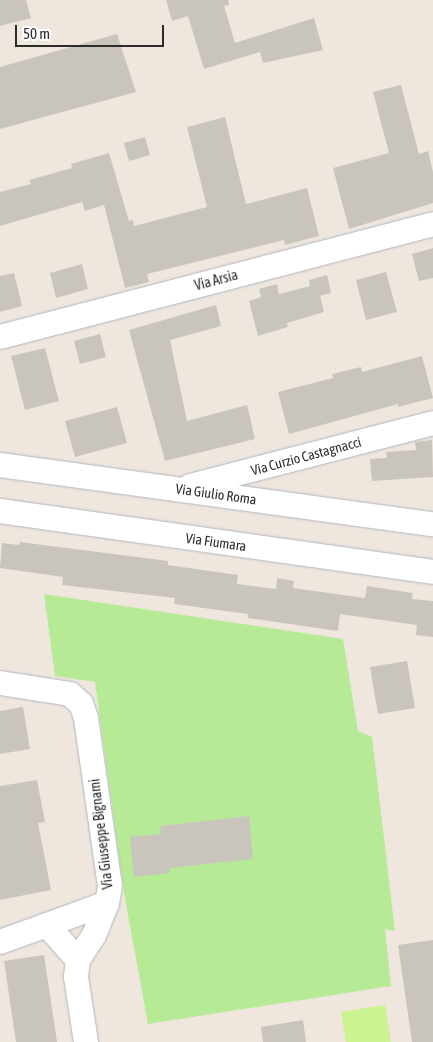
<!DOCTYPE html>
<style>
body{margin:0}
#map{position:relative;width:433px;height:1042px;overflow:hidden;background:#efe7de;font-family:"Asap Condensed",sans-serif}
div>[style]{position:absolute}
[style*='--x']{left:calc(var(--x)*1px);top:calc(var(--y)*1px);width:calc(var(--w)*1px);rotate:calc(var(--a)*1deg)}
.green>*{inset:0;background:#b6ea96}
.pitch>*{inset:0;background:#cdf290}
.building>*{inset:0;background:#cac5bc}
.roads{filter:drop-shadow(0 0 1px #b2b5c1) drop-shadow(0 0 1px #b2b5c1)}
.minor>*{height:24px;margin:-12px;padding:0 12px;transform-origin:12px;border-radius:12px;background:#fff}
span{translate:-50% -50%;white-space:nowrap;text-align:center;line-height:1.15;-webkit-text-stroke:5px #fff;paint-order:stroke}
.street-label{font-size:14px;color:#2c2c2c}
.scale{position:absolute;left:15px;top:25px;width:149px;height:22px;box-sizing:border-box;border:2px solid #2c2c2c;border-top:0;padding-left:6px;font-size:15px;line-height:18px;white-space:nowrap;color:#2c2c2c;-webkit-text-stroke:4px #fff;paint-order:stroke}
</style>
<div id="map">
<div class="green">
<i style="clip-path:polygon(44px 594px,343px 639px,358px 731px,372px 737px,395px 931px,385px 929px,391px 986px,148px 1024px,125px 899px,95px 682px,55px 676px)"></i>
</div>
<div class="pitch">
<i style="clip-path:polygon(385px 1005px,391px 1042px,346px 1042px,341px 1012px)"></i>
</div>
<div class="building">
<i style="clip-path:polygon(0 0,26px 0,31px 18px,0 26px)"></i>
<i style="clip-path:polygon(166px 0,228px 0,229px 5px,224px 6px,235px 43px,314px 18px,323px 50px,263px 63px,260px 52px,204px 69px,188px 16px,172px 21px)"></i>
<i style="clip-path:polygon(117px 34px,136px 92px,0 129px,0 67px)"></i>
<i style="clip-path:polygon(401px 85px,419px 154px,428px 151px,433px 172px,433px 203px,349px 229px,333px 168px,389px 153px,373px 92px)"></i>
<i style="clip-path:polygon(225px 117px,246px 204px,307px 188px,319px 236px,285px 245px,284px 240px,147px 274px,149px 282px,125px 288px,104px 205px,85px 211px,82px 202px,0 226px,0 192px,31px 184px,29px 180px,72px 168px,71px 164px,109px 153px,129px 221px,133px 220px,134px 226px,207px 207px,187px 127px)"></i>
<i style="clip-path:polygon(145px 137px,150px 155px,129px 161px,124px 143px)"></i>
<i style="clip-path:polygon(433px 248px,433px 278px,419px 281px,412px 254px)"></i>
<i style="clip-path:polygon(82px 264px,88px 289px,56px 298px,50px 273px)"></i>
<i style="clip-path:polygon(386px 272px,397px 312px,366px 320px,356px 280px)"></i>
<i style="clip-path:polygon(14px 273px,22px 306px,0 312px,0 276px)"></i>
<i style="clip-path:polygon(327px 275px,331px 293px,320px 296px,324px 312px,287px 323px,288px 327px,258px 336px,249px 301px,261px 297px,259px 289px,277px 284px,279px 294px,310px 286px,309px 280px)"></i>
<i style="clip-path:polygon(216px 305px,221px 326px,170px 340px,187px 421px,247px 405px,255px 439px,165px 461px,129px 330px)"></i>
<i style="clip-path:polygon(100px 334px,106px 357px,80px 364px,74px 341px)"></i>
<i style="clip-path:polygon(45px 348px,59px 401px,25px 410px,11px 356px)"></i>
<i style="clip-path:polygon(422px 356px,433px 398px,398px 407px,398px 404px,289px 434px,278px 392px,333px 378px,332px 374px,361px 367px,362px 372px)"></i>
<i style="clip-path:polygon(117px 407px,127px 443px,75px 457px,65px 421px)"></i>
<i style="clip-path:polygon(432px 440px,433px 477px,372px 481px,370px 459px,387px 458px,386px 452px,416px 450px,415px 442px)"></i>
<i style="clip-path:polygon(20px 542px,168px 561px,168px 565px,238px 575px,237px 584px,276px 589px,277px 578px,294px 581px,293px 588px,365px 598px,367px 586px,413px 593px,412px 599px,433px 601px,433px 637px,416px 635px,417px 625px,340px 614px,338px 631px,248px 618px,248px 614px,174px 604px,175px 598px,62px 585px,63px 577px,0 568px,2px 543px,19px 545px)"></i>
<i style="clip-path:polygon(407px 661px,415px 708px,378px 714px,370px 667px)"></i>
<i style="clip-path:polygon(23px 707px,30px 749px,0 754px,0 711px)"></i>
<i style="clip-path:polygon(37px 780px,45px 822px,38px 823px,51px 890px,0 900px,0 786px)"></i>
<i style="clip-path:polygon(249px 816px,253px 859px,169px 868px,170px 873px,134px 877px,130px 837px,161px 834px,160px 826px)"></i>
<i style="clip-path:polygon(433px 940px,433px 1042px,412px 1042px,398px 945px)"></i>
<i style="clip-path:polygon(44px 955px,57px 1042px,16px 1042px,4px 961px)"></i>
<i style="clip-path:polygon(303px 1020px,306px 1042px,263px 1042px,261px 1027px)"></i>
</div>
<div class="roads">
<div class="minor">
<i style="--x:0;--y:337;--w:448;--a:-14.6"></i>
<i style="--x:0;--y:465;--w:437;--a:7.8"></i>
<i style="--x:190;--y:486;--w:251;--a:-14.5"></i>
<i style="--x:0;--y:511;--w:437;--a:8"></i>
<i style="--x:0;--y:683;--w:71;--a:8.9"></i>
<i style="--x:70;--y:694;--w:15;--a:42"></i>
<i style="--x:81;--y:704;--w:15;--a:70"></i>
<i style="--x:86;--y:718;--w:170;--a:81.9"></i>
<i style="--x:110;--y:886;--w:17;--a:100"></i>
<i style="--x:107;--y:903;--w:35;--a:112"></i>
<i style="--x:94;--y:935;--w:30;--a:123"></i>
<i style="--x:78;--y:960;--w:17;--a:97"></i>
<i style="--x:76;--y:977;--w:66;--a:81.3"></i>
<i style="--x:47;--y:925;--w:64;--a:-20.1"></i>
<i style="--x:0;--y:942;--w:50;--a:-19.9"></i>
<i style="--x:47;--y:925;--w:47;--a:48.5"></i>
</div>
</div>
<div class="street-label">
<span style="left:216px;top:280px;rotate:-15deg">Via Arsia</span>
<span style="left:306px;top:456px;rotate:-15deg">Via Curzio Castagnacci</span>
<span style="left:216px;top:494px;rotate:8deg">Via Giulio Roma</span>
<span style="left:216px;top:542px;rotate:8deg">Via Fiumara</span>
<span style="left:101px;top:834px;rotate:-97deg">Via Giuseppe Bignami</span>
</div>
<div class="scale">50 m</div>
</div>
